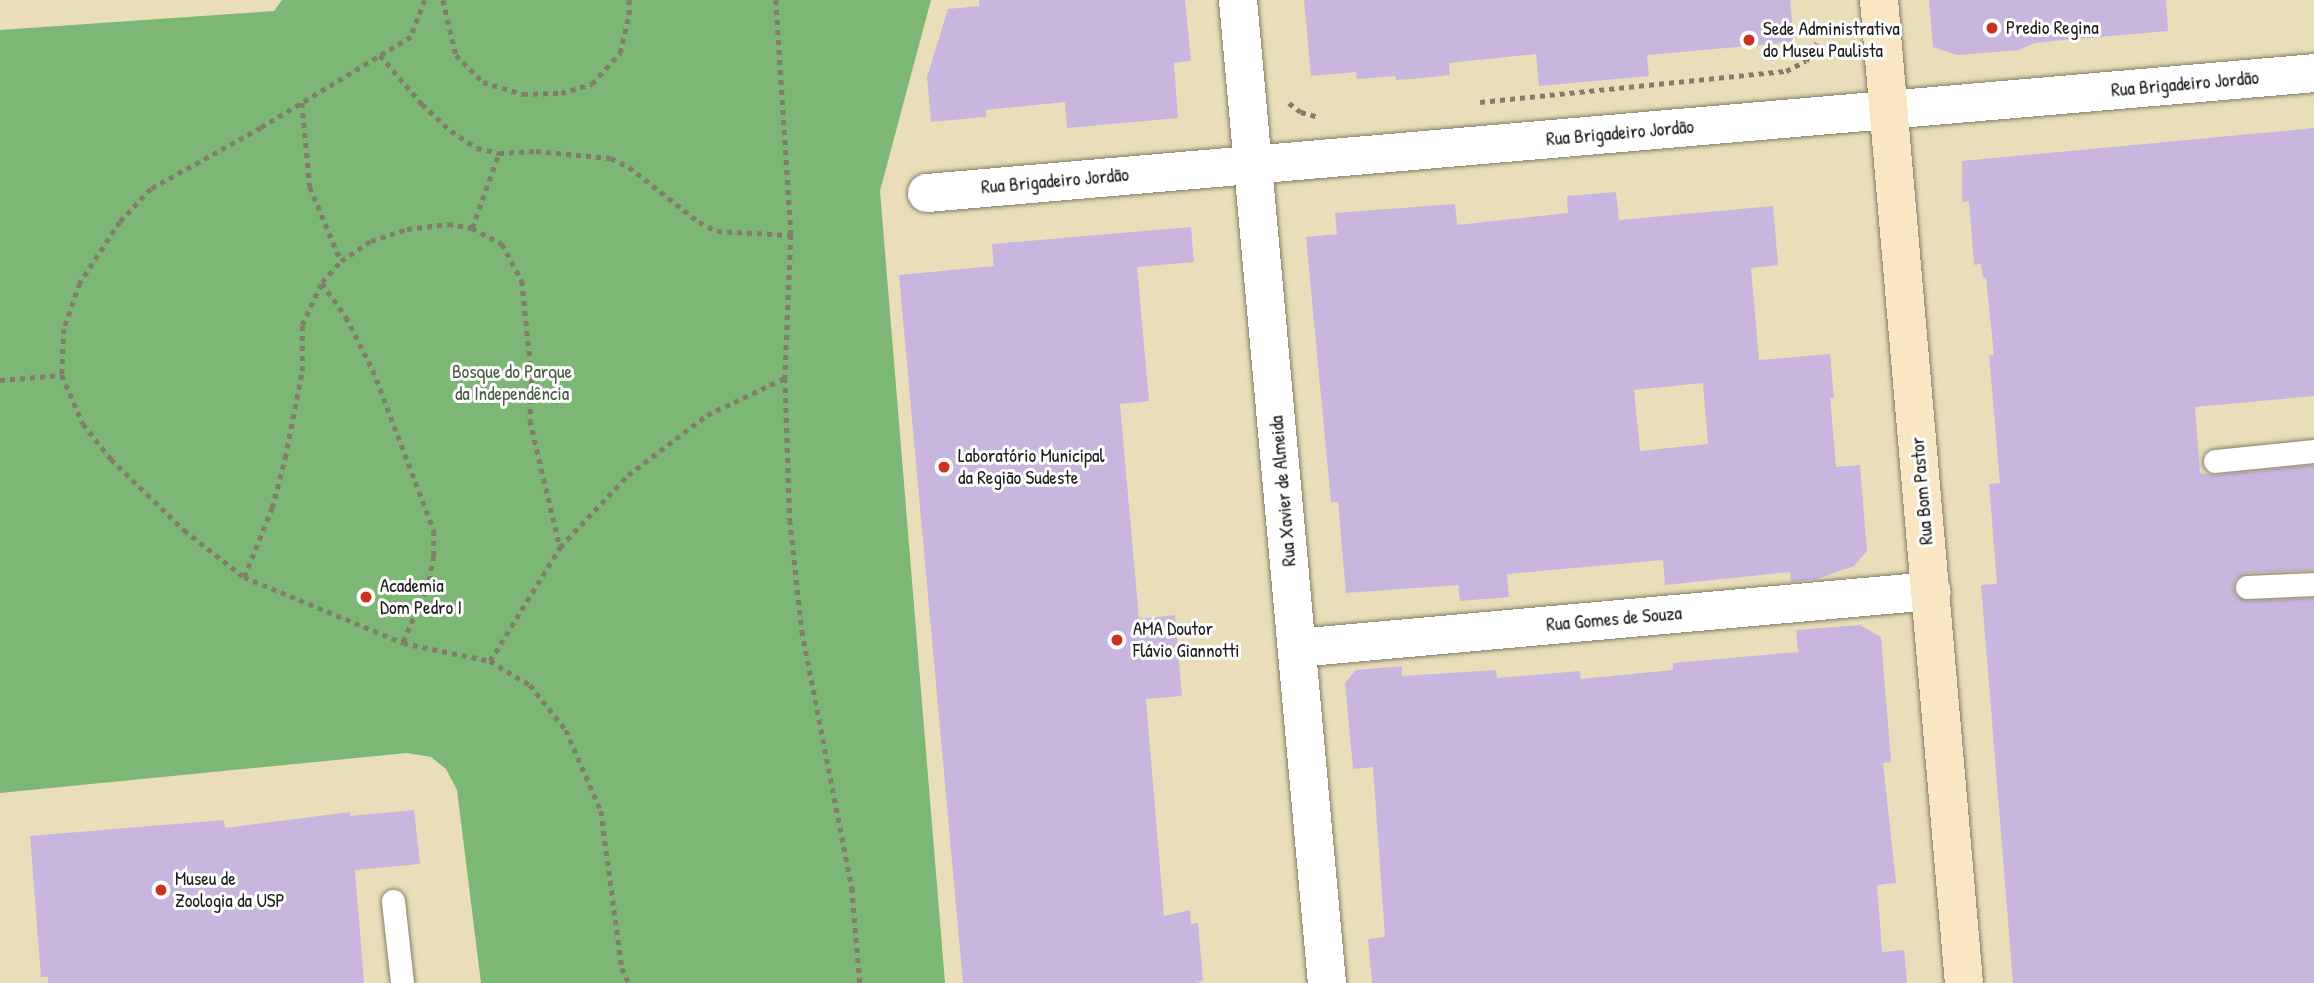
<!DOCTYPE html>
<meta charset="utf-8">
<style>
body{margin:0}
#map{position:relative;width:2314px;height:983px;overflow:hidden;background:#e9deb9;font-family:"Patrick Hand",sans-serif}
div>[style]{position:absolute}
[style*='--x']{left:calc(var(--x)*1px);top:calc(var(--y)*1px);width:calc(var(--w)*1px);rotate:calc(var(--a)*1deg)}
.forest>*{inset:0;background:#7cb775}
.building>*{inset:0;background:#c9b6df}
.path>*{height:4.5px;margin-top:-2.25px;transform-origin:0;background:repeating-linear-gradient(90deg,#827d6a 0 5px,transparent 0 10px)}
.roads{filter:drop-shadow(0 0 2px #827d6a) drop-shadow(0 0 2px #827d6a)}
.service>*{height:23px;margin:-11.5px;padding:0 11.5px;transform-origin:11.5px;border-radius:11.5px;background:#fff}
.minor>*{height:38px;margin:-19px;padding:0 19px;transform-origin:19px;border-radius:19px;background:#fff}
.secondary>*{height:38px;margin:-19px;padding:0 19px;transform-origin:19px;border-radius:19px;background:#f9e7c3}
.dots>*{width:19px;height:19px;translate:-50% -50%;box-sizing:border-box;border:4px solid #fff;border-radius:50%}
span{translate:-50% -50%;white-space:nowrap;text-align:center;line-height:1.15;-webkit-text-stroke:6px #fff;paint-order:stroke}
.poi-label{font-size:19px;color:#1c1c1c}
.left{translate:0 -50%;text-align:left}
.street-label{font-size:19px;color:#1c1c1c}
.park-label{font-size:19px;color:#485d42}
</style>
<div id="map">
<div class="forest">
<i style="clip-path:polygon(282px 0,931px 0,880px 191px,945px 983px,481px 983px,457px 790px,446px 769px,431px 757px,407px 753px,0 793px,0 30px,274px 11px)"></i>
</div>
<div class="building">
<i style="clip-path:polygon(979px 0,1185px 0,1191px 61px,1174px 63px,1178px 118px,1067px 128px,1065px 102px,986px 110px,986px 117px,931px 122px,927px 77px,948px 9px,979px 6px)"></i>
<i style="clip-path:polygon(1304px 0,1790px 0,1794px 42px,1647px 55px,1649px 76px,1539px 86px,1536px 54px,1449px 63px,1450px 75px,1423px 78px,1396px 80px,1395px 76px,1357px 79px,1356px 72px,1311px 76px)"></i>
<i style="clip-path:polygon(1929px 0,2166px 0,2168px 31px,2054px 41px,2035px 43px,2019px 50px,1957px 55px,1933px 47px)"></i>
<i style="clip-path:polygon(2314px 128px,2314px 396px,2195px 407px,2200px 473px,2216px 475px,2314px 465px,2314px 570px,2246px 573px,2235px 580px,2233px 587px,2236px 595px,2247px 601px,2314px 598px,2314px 983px,2013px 983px,1981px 585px,1997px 584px,1989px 484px,2000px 483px,1989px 355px,1994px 355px,1986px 278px,1983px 278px,1981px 264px,1974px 265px,1969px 201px,1962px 202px,1962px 161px)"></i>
<i style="clip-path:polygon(evenodd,1616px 192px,1619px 220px,1773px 206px,1778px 265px,1751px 268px,1759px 360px,1830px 354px,1834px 398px,1830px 398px,1836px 467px,1860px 465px,1867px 551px,1854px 566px,1817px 579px,1791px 582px,1790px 572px,1665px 585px,1663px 560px,1507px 574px,1509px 597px,1460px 601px,1458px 585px,1346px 593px,1338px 502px,1331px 502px,1306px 237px,1337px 234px,1335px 213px,1455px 204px,1457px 225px,1568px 213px,1567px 196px,1616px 192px,1703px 383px,1708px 444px,1640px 451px,1634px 390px,1703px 383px)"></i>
<i style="clip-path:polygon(1191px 227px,1194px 262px,1137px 267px,1149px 401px,1120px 404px,1139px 619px,1175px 615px,1182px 696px,1146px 699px,1164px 916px,1190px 910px,1191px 924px,1198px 923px,1203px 980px,1197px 983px,963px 983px,899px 275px,994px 266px,992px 244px)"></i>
<i style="clip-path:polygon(1860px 625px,1881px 637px,1891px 762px,1883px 763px,1896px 883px,1877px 885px,1882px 952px,1904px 950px,1907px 983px,1372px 983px,1368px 939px,1385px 937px,1373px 767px,1353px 769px,1345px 683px,1356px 670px,1402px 666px,1402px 676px,1496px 670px,1497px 678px,1580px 671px,1581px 679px,1673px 670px,1673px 663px,1798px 652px,1796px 630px)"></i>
<i style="clip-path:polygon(414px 810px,420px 864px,355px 870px,364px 983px,48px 983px,48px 977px,41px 977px,30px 836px,224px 820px,225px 828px,350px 812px,350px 816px)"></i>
</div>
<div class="path">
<i style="--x:425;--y:0;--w:40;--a:111"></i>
<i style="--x:411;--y:37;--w:175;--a:148.8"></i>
<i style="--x:261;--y:128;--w:126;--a:151"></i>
<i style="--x:151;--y:189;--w:45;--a:133.2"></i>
<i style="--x:120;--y:222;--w:73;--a:123.3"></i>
<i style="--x:80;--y:283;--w:49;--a:109.2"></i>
<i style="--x:64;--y:329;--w:46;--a:92.5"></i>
<i style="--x:62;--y:375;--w:53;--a:66.8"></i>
<i style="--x:83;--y:424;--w:45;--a:51.3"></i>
<i style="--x:111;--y:459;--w:102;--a:44.2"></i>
<i style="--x:184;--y:530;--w:76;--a:38.1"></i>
<i style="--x:244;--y:577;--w:172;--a:22.5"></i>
<i style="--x:403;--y:643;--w:89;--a:11.7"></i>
<i style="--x:490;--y:661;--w:47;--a:31"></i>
<i style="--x:530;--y:685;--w:58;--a:51.3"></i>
<i style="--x:566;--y:730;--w:88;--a:66.6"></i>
<i style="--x:601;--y:811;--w:158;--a:82.4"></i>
<i style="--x:622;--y:968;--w:17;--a:65"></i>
<i style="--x:443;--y:0;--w:57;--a:76.7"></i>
<i style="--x:456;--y:55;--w:38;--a:45"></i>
<i style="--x:483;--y:82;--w:42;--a:16.7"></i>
<i style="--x:523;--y:94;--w:38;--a:-2"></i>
<i style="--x:561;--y:93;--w:32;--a:-16"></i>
<i style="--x:592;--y:84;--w:42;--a:-47.9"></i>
<i style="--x:620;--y:53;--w:39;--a:-77"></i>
<i style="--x:629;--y:15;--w:15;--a:-90"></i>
<i style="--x:776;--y:0;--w:235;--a:86.3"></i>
<i style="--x:791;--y:235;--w:143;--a:92.4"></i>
<i style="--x:785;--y:378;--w:142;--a:88"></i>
<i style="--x:790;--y:520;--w:112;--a:83.8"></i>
<i style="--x:802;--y:631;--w:262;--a:79"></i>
<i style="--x:852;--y:888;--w:95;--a:85.2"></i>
<i style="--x:380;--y:55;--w:65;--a:49.4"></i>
<i style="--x:422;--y:104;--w:40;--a:43"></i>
<i style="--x:451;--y:131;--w:31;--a:33"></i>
<i style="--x:477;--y:148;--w:23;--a:13"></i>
<i style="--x:499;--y:153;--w:37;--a:-3"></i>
<i style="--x:536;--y:151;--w:75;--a:5.3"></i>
<i style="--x:611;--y:158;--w:20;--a:27"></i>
<i style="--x:629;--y:167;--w:89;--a:38.2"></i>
<i style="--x:699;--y:222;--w:20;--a:27"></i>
<i style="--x:717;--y:231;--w:74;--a:3.1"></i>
<i style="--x:1480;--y:102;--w:308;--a:-5.8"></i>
<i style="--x:1786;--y:71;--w:22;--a:-27"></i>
<i style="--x:1806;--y:61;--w:21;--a:-61"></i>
<i style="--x:302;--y:103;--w:84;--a:84.6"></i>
<i style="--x:310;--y:187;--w:80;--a:67.3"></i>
<i style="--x:1289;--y:103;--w:15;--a:37"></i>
<i style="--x:1301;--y:112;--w:18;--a:16"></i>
<i style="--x:472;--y:228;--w:80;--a:-70.2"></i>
<i style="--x:322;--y:283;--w:42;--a:54.8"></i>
<i style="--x:346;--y:317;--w:59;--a:63"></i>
<i style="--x:373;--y:370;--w:172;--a:69.2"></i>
<i style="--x:434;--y:531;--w:25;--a:90"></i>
<i style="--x:434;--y:556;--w:26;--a:101"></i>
<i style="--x:429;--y:582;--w:66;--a:113.1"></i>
<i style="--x:0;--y:380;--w:62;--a:-4.6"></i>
<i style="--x:244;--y:577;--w:74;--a:-67.9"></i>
<i style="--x:272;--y:508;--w:52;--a:-75.4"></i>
<i style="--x:285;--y:458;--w:89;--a:-78.9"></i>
<i style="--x:302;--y:371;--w:46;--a:-90"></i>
<i style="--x:302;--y:325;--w:47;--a:-65.1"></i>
<i style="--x:322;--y:282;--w:28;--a:-48"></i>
<i style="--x:341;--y:261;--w:36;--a:-34"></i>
<i style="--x:371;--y:241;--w:38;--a:-18"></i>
<i style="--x:407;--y:229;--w:41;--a:-7"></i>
<i style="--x:448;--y:224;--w:24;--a:9"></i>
<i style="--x:472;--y:228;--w:34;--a:28"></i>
<i style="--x:502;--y:244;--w:42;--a:61.6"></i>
<i style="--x:522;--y:281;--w:99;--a:84.2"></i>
<i style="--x:532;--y:379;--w:41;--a:92.8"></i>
<i style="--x:530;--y:420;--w:130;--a:76.7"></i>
<i style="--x:490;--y:661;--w:134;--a:-58.4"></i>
<i style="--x:560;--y:547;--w:99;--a:-46.6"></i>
<i style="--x:628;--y:475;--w:99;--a:-37.2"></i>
<i style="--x:707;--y:415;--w:86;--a:-25.4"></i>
</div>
<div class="roads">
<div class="service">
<i style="--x:2215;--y:461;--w:100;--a:-5.8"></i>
<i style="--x:2247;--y:587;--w:67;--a:-2.6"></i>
<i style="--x:393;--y:901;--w:82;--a:83.7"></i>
</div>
<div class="minor">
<i style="--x:1238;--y:0;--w:987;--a:84.83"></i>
<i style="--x:927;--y:193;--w:1392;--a:-4.94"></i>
<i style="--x:1297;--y:648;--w:637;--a:-5.14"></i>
</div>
<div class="secondary">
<i style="--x:1879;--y:0;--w:987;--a:85.06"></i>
</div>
</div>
<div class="dots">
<i style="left:1992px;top:28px;background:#c8321e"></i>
<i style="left:1749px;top:40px;background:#c8321e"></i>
<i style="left:944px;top:467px;background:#c8321e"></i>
<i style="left:366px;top:597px;background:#c8321e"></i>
<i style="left:1117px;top:640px;background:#c8321e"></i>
<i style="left:161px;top:890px;background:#c8321e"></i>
</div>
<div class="poi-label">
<span class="left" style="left:2006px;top:28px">Predio Regina</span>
<span class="left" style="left:1763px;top:40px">Sede Administrativa<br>do Museu Paulista</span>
<span class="left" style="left:958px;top:467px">Laboratório Municipal<br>da Região Sudeste</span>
<span class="left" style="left:380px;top:597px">Academia<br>Dom Pedro I</span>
<span class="left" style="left:1133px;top:640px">AMA Doutor<br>Flávio Giannotti</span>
<span class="left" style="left:175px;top:890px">Museu de<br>Zoologia da USP</span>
</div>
<div class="street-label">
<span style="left:2185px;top:84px;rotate:-5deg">Rua Brigadeiro Jordão</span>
<span style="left:1620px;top:133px;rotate:-5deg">Rua Brigadeiro Jordão</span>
<span style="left:1055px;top:181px;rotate:-5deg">Rua Brigadeiro Jordão</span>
<span style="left:1283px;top:491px;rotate:-95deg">Rua Xavier de Almeida</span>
<span style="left:1922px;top:491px;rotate:-95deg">Rua Bom Pastor</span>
<span style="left:1614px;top:619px;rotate:-5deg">Rua Gomes de Souza</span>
</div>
<div class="park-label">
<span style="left:512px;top:383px">Bosque do Parque<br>da Independência</span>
</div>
</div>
